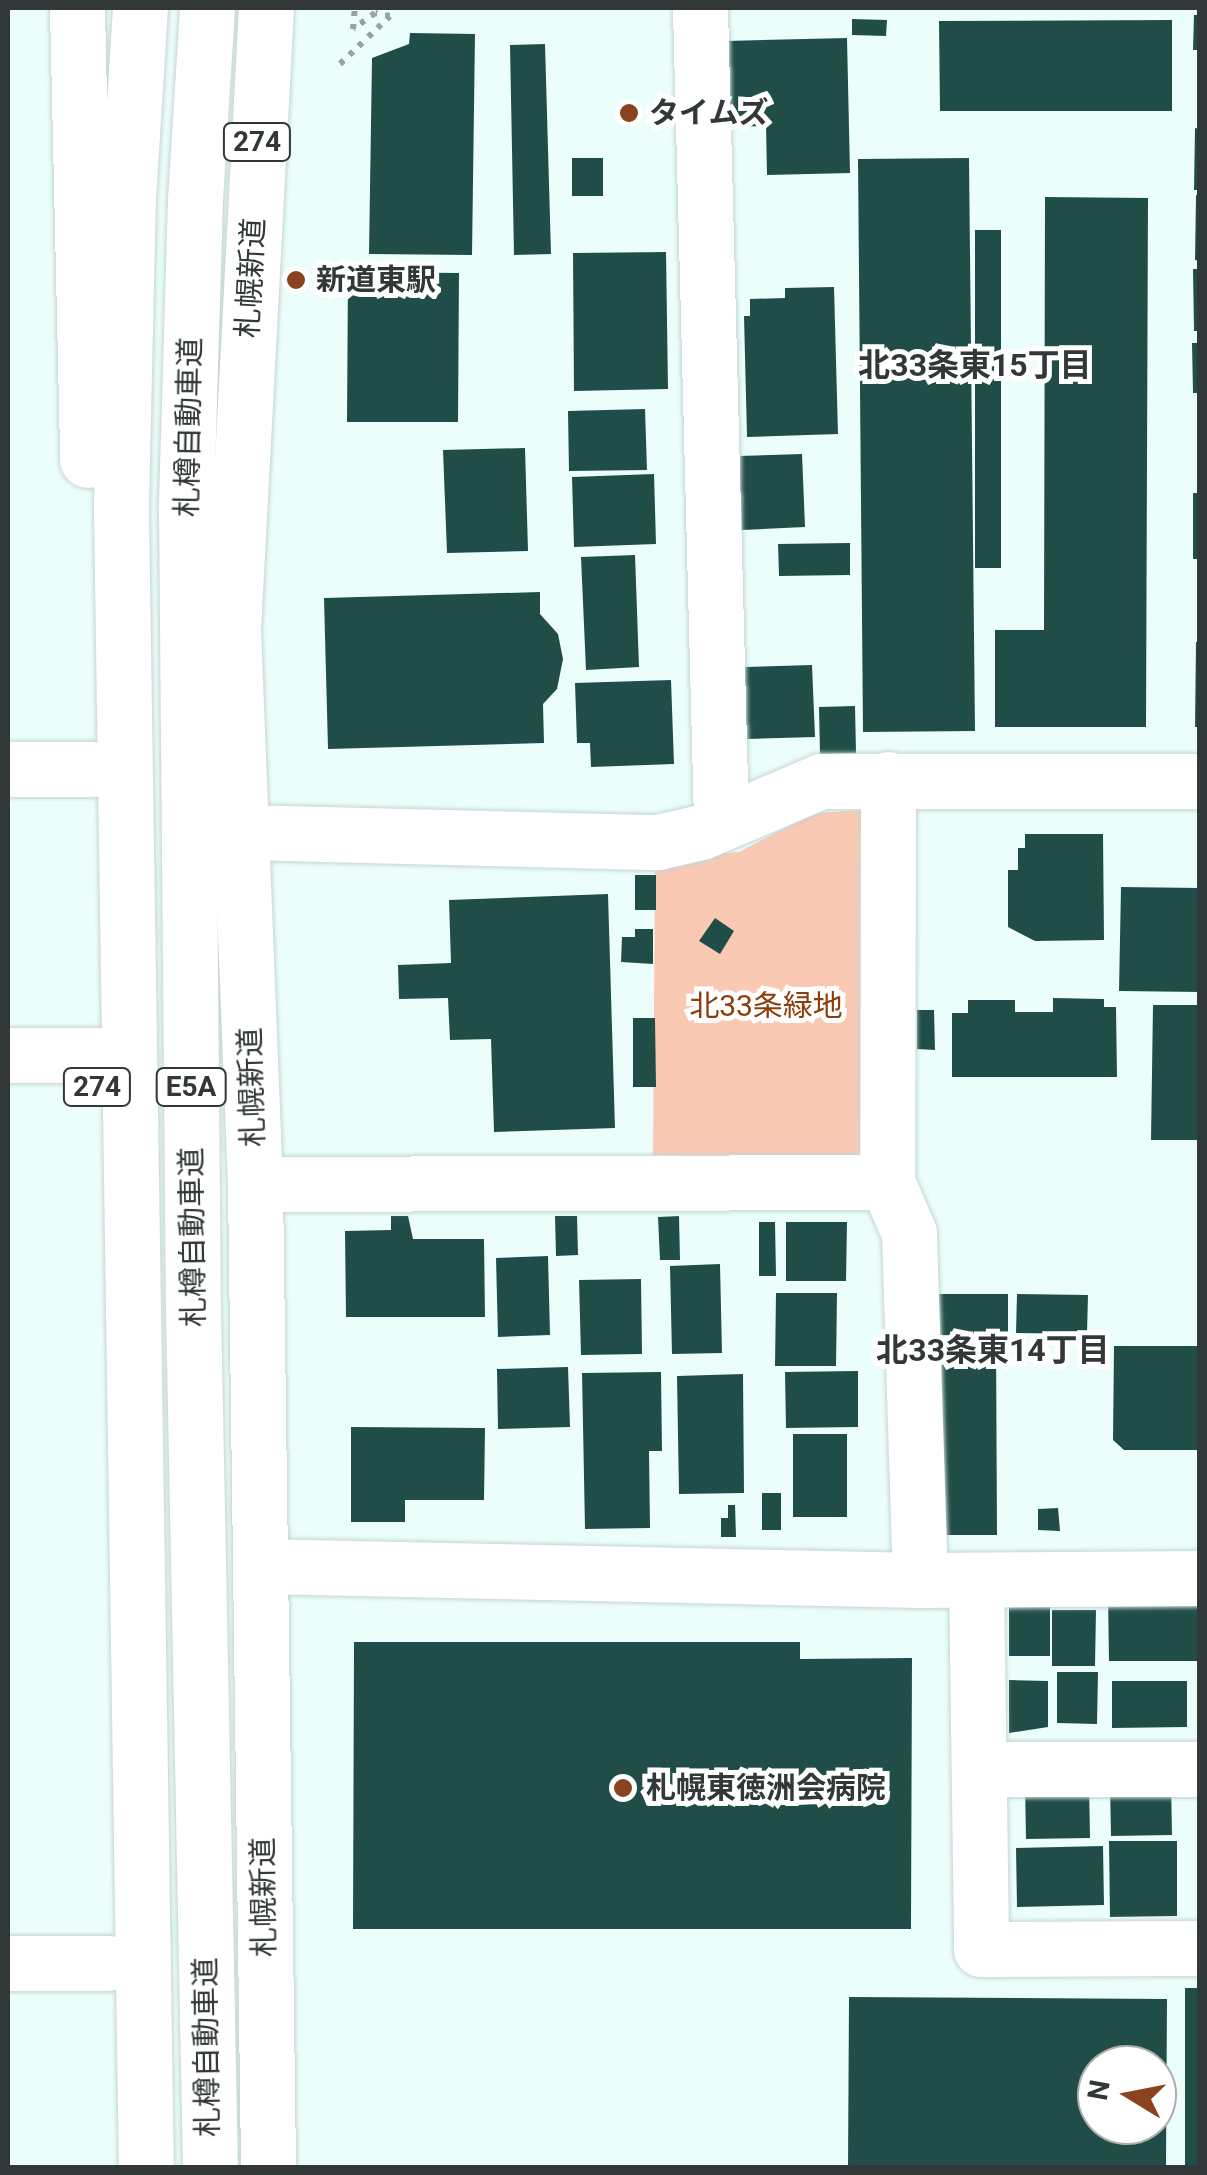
<!DOCTYPE html>
<meta charset="utf-8">
<style>
body{margin:0}
#map{position:relative;width:1207px;height:2175px;overflow:hidden;background:#ecfefb;font-family:Roboto,"Noto Sans JP",sans-serif}
div>[style]{position:absolute}
[style*='--x']{left:calc(var(--x)*1px);top:calc(var(--y)*1px);width:calc(var(--w)*1px);rotate:calc(var(--a)*1deg)}
.green>*{inset:0;background:#fac9b3}
.building>*{inset:0;background:#214d48}
.path>*{height:6px;margin-top:-3px;transform-origin:0;background:repeating-linear-gradient(90deg,#96a3a1 0 5px,transparent 0 13px)}
.roads{filter:drop-shadow(0 0 2px #c4d5d3) drop-shadow(0 0 2px #c4d5d3)}
.minor>*{height:55px;margin:-27.5px;padding:0 27.5px;transform-origin:27.5px;border-radius:27.5px;background:#fff}
.highway>*{height:55px;margin:-27.5px;padding:0 27.5px;transform-origin:27.5px;border-radius:27.5px;background:#fff}
.dots>*{width:28px;height:28px;translate:-50% -50%;box-sizing:border-box;border:5px solid #fff;border-radius:50%}
span{translate:-50% -50%;white-space:nowrap;text-align:center;line-height:1.15;-webkit-text-stroke:10px #fff;paint-order:stroke}
.shield-label span{padding:2px 8px;background:#fff;border:2px solid;border-radius:8px;-webkit-text-stroke-width:0}
.shield-label{font-size:28px;color:#313837;font-weight:700}
.poi-label{font-size:30px;color:#313837;font-weight:700}
.left{translate:0 -50%;text-align:left}
.street-label{font-size:30px;color:#313837}
.park-label{font-size:30px;color:#8d3d0c}
.neighbourhood-label{font-size:32px;color:#313837;font-weight:700}
.frame{position:absolute;inset:0;border:10px solid #313837;pointer-events:none}
.north{position:absolute;left:1077px;top:2045px;width:100px;height:100px;box-sizing:border-box;background:#fff;border:2px solid #adafaf;border-radius:50%;rotate:280deg;font-size:28px;font-weight:700;line-height:40px;text-align:center;color:#313837}
.north::after{content:'';display:block;margin:auto;width:35px;height:45px;background:#89431e;clip-path:polygon(50% 0,100% 100%,50% 72%,0 100%)}
</style>
<div id="map">
<div class="green">
<i style="clip-path:polygon(879px 809px,878px 1157px,653px 1155px,655px 857px,739px 852px,814px 813px)"></i>
</div>
<div class="building">
<i style="clip-path:polygon(1194px 15px,1200px 15px,1200px 50px,1193px 50px)"></i>
<i style="clip-path:polygon(852px 19px,887px 20px,886px 36px,852px 35px)"></i>
<i style="clip-path:polygon(1172px 20px,1172px 111px,940px 111px,939px 21px)"></i>
<i style="clip-path:polygon(410px 33px,475px 34px,472px 255px,369px 254px,372px 58px,409px 44px)"></i>
<i style="clip-path:polygon(847px 38px,850px 173px,767px 175px,766px 126px,727px 127px,726px 41px)"></i>
<i style="clip-path:polygon(545px 44px,551px 254px,514px 255px,510px 45px)"></i>
<i style="clip-path:polygon(1195px 128px,1200px 129px,1200px 190px,1194px 190px)"></i>
<i style="clip-path:polygon(572px 158px,603px 158px,603px 196px,572px 196px)"></i>
<i style="clip-path:polygon(969px 158px,975px 731px,863px 732px,858px 159px)"></i>
<i style="clip-path:polygon(1196px 195px,1200px 195px,1200px 261px,1195px 260px)"></i>
<i style="clip-path:polygon(1045px 197px,1148px 198px,1146px 727px,995px 727px,995px 630px,1044px 630px)"></i>
<i style="clip-path:polygon(975px 230px,1001px 230px,1001px 568px,975px 568px)"></i>
<i style="clip-path:polygon(666px 252px,668px 389px,574px 391px,573px 253px)"></i>
<i style="clip-path:polygon(1193px 269px,1200px 269px,1200px 331px,1194px 331px)"></i>
<i style="clip-path:polygon(348px 272px,459px 273px,458px 422px,347px 422px)"></i>
<i style="clip-path:polygon(834px 287px,838px 434px,747px 437px,744px 316px,750px 316px,750px 299px,785px 298px,785px 288px)"></i>
<i style="clip-path:polygon(1192px 343px,1200px 343px,1200px 393px,1193px 393px)"></i>
<i style="clip-path:polygon(645px 409px,647px 470px,569px 471px,568px 411px)"></i>
<i style="clip-path:polygon(525px 448px,528px 551px,447px 553px,443px 450px)"></i>
<i style="clip-path:polygon(802px 454px,805px 527px,742px 530px,739px 456px)"></i>
<i style="clip-path:polygon(654px 474px,656px 544px,574px 547px,572px 477px)"></i>
<i style="clip-path:polygon(1193px 493px,1200px 493px,1200px 559px,1193px 559px)"></i>
<i style="clip-path:polygon(850px 543px,850px 575px,779px 576px,778px 544px)"></i>
<i style="clip-path:polygon(635px 555px,639px 667px,586px 670px,581px 557px)"></i>
<i style="clip-path:polygon(540px 592px,540px 614px,558px 634px,563px 659px,557px 689px,543px 704px,544px 743px,328px 749px,324px 598px)"></i>
<i style="clip-path:polygon(1196px 642px,1200px 642px,1200px 727px,1195px 727px)"></i>
<i style="clip-path:polygon(812px 665px,815px 737px,746px 739px,745px 667px)"></i>
<i style="clip-path:polygon(671px 680px,674px 764px,591px 767px,590px 743px,577px 743px,575px 683px)"></i>
<i style="clip-path:polygon(855px 706px,856px 753px,820px 754px,819px 707px)"></i>
<i style="clip-path:polygon(1025px 834px,1103px 834px,1104px 940px,1035px 941px,1008px 927px,1008px 870px,1018px 870px,1018px 848px,1025px 848px)"></i>
<i style="clip-path:polygon(635px 875px,656px 875px,656px 910px,635px 910px)"></i>
<i style="clip-path:polygon(1121px 887px,1200px 888px,1200px 992px,1119px 991px)"></i>
<i style="clip-path:polygon(608px 894px,615px 1128px,494px 1132px,491px 1039px,450px 1040px,448px 998px,399px 999px,398px 965px,451px 963px,449px 900px)"></i>
<i style="clip-path:polygon(715px 918px,734px 931px,720px 954px,699px 941px)"></i>
<i style="clip-path:polygon(635px 929px,653px 929px,653px 964px,621px 962px,622px 937px,635px 937px)"></i>
<i style="clip-path:polygon(1053px 998px,1104px 999px,1104px 1007px,1116px 1007px,1117px 1077px,952px 1077px,952px 1013px,968px 1013px,968px 1000px,1015px 1000px,1015px 1012px,1053px 1012px)"></i>
<i style="clip-path:polygon(1153px 1005px,1200px 1005px,1200px 1140px,1151px 1140px)"></i>
<i style="clip-path:polygon(917px 1010px,934px 1010px,935px 1050px,917px 1049px)"></i>
<i style="clip-path:polygon(633px 1018px,655px 1018px,656px 1087px,633px 1087px)"></i>
<i style="clip-path:polygon(391px 1216px,408px 1216px,413px 1239px,484px 1239px,485px 1317px,346px 1317px,345px 1231px,391px 1230px)"></i>
<i style="clip-path:polygon(555px 1216px,577px 1216px,578px 1255px,556px 1256px)"></i>
<i style="clip-path:polygon(679px 1216px,680px 1260px,660px 1260px,658px 1217px)"></i>
<i style="clip-path:polygon(759px 1222px,775px 1222px,776px 1276px,759px 1276px)"></i>
<i style="clip-path:polygon(786px 1222px,847px 1222px,846px 1281px,786px 1281px)"></i>
<i style="clip-path:polygon(548px 1256px,550px 1335px,498px 1337px,496px 1258px)"></i>
<i style="clip-path:polygon(720px 1264px,722px 1353px,672px 1354px,670px 1266px)"></i>
<i style="clip-path:polygon(641px 1279px,642px 1354px,581px 1355px,579px 1280px)"></i>
<i style="clip-path:polygon(776px 1293px,837px 1293px,836px 1366px,775px 1366px)"></i>
<i style="clip-path:polygon(937px 1294px,1008px 1294px,1008px 1336px,936px 1335px)"></i>
<i style="clip-path:polygon(1017px 1294px,1088px 1295px,1087px 1334px,1016px 1333px)"></i>
<i style="clip-path:polygon(996px 1341px,997px 1535px,938px 1535px,937px 1342px)"></i>
<i style="clip-path:polygon(1114px 1346px,1200px 1346px,1200px 1450px,1124px 1450px,1113px 1440px)"></i>
<i style="clip-path:polygon(568px 1367px,570px 1427px,498px 1429px,497px 1369px)"></i>
<i style="clip-path:polygon(858px 1371px,858px 1427px,786px 1428px,785px 1372px)"></i>
<i style="clip-path:polygon(661px 1372px,662px 1451px,649px 1451px,650px 1528px,585px 1529px,582px 1373px)"></i>
<i style="clip-path:polygon(743px 1374px,744px 1493px,679px 1494px,677px 1376px)"></i>
<i style="clip-path:polygon(351px 1427px,485px 1428px,484px 1500px,405px 1500px,405px 1522px,351px 1522px)"></i>
<i style="clip-path:polygon(793px 1434px,847px 1434px,847px 1517px,793px 1517px)"></i>
<i style="clip-path:polygon(762px 1493px,781px 1493px,781px 1530px,762px 1530px)"></i>
<i style="clip-path:polygon(728px 1505px,735px 1505px,736px 1537px,721px 1537px,721px 1518px,728px 1518px)"></i>
<i style="clip-path:polygon(1058px 1508px,1060px 1531px,1038px 1530px,1038px 1509px)"></i>
<i style="clip-path:polygon(1108px 1593px,1199px 1593px,1199px 1661px,1109px 1661px)"></i>
<i style="clip-path:polygon(1050px 1600px,1050px 1656px,1009px 1656px,1009px 1601px)"></i>
<i style="clip-path:polygon(1052px 1610px,1096px 1610px,1095px 1666px,1052px 1666px)"></i>
<i style="clip-path:polygon(354px 1642px,800px 1642px,800px 1659px,912px 1658px,911px 1929px,353px 1929px)"></i>
<i style="clip-path:polygon(1057px 1672px,1098px 1672px,1097px 1724px,1057px 1723px)"></i>
<i style="clip-path:polygon(1009px 1680px,1048px 1681px,1048px 1727px,1009px 1733px)"></i>
<i style="clip-path:polygon(1112px 1681px,1187px 1681px,1187px 1727px,1112px 1728px)"></i>
<i style="clip-path:polygon(1089px 1782px,1090px 1838px,1026px 1839px,1025px 1784px)"></i>
<i style="clip-path:polygon(1171px 1782px,1172px 1835px,1111px 1836px,1110px 1784px)"></i>
<i style="clip-path:polygon(1109px 1841px,1177px 1841px,1177px 1916px,1110px 1917px)"></i>
<i style="clip-path:polygon(1103px 1846px,1104px 1905px,1017px 1907px,1016px 1848px)"></i>
<i style="clip-path:polygon(1185px 1988px,1200px 1988px,1200px 2168px,1185px 2168px)"></i>
<i style="clip-path:polygon(evenodd,849px 1997px,1167px 1999px,1166px 2168px,848px 2168px,849px 1997px,1097px 2065px,1157px 2065px,1157px 2125px,1097px 2125px,1097px 2065px)"></i>
</div>
<div class="path">
<i style="--x:353;--y:29;--w:21;--a:-85"></i>
<i style="--x:340;--y:64;--w:69;--a:-43.8"></i>
<i style="--x:390;--y:16;--w:15;--a:-169"></i>
<i style="--x:375;--y:13;--w:27;--a:144"></i>
</div>
<div class="roads">
<div class="minor">
<i style="--x:700;--y:8;--w:812;--a:88.52"></i>
<i style="--x:8;--y:769;--w:85;--a:0"></i>
<i style="--x:888;--y:779;--w:403;--a:90.1"></i>
<i style="--x:887;--y:1182;--w:56;--a:66.7"></i>
<i style="--x:909;--y:1233;--w:347;--a:88.2"></i>
<i style="--x:243;--y:832;--w:415;--a:1.4"></i>
<i style="--x:658;--y:842;--w:44;--a:-13.1"></i>
<i style="--x:701;--y:832;--w:130;--a:-23"></i>
<i style="--x:821;--y:781;--w:379;--a:0"></i>
<i style="--x:8;--y:1055;--w:89;--a:0"></i>
<i style="--x:255;--y:1184;--w:632;--a:-0.18"></i>
<i style="--x:260;--y:1566;--w:660;--a:1.22"></i>
<i style="--x:920;--y:1580;--w:280;--a:-0.4"></i>
<i style="--x:976;--y:1580;--w:369;--a:89.2"></i>
<i style="--x:981;--y:1949;--w:219;--a:-0.3"></i>
<i style="--x:979;--y:1769;--w:221;--a:0"></i>
<i style="--x:8;--y:1963;--w:100;--a:0"></i>
</div>
<div class="highway">
<i style="--x:77;--y:8;--w:452;--a:88.7"></i>
<i style="--x:140;--y:8;--w:189;--a:93.6"></i>
<i style="--x:128;--y:197;--w:314;--a:91.3"></i>
<i style="--x:121;--y:511;--w:1657;--a:89.14"></i>
<i style="--x:207;--y:8;--w:191;--a:93.6"></i>
<i style="--x:195;--y:199;--w:312;--a:91.7"></i>
<i style="--x:186;--y:511;--w:796;--a:89.5"></i>
<i style="--x:193;--y:1307;--w:861;--a:88.87"></i>
<i style="--x:266;--y:8;--w:623;--a:93.04"></i>
<i style="--x:233;--y:630;--w:554;--a:87.73"></i>
<i style="--x:255;--y:1184;--w:984;--a:89.24"></i>
</div>
</div>
<div class="dots">
<i style="left:629px;top:113px;background:#89431e"></i>
<i style="left:296px;top:280px;background:#89431e"></i>
<i style="left:623px;top:1788px;background:#89431e"></i>
</div>
<div class="shield-label">
<span style="left:257px;top:142px">274</span>
<span style="left:97px;top:1087px">274</span>
<span style="left:191px;top:1087px">E5A</span>
</div>
<div class="poi-label">
<span class="left" style="left:649px;top:113px">タイムズ</span>
<span class="left" style="left:316px;top:280px">新道東駅</span>
<span class="left" style="left:646px;top:1788px">札幌東徳洲会病院</span>
</div>
<div class="street-label">
<span style="left:251px;top:278px;rotate:-87deg">札幌新道</span>
<span style="left:189px;top:427px;rotate:-89deg">札樽自動車道</span>
<span style="left:252px;top:1087px;rotate:-92deg">札幌新道</span>
<span style="left:193px;top:1237px;rotate:-91deg">札樽自動車道</span>
<span style="left:264px;top:1897px;rotate:-91deg">札幌新道</span>
<span style="left:207px;top:2047px;rotate:-91deg">札樽自動車道</span>
</div>
<div class="park-label">
<span style="left:766px;top:1006px">北33条緑地</span>
</div>
<div class="neighbourhood-label">
<span style="left:975px;top:365px">北33条東15丁目</span>
<span style="left:993px;top:1350px">北33条東14丁目</span>
</div>
<div class="frame"></div>
<div class="north">N</div>
</div>
